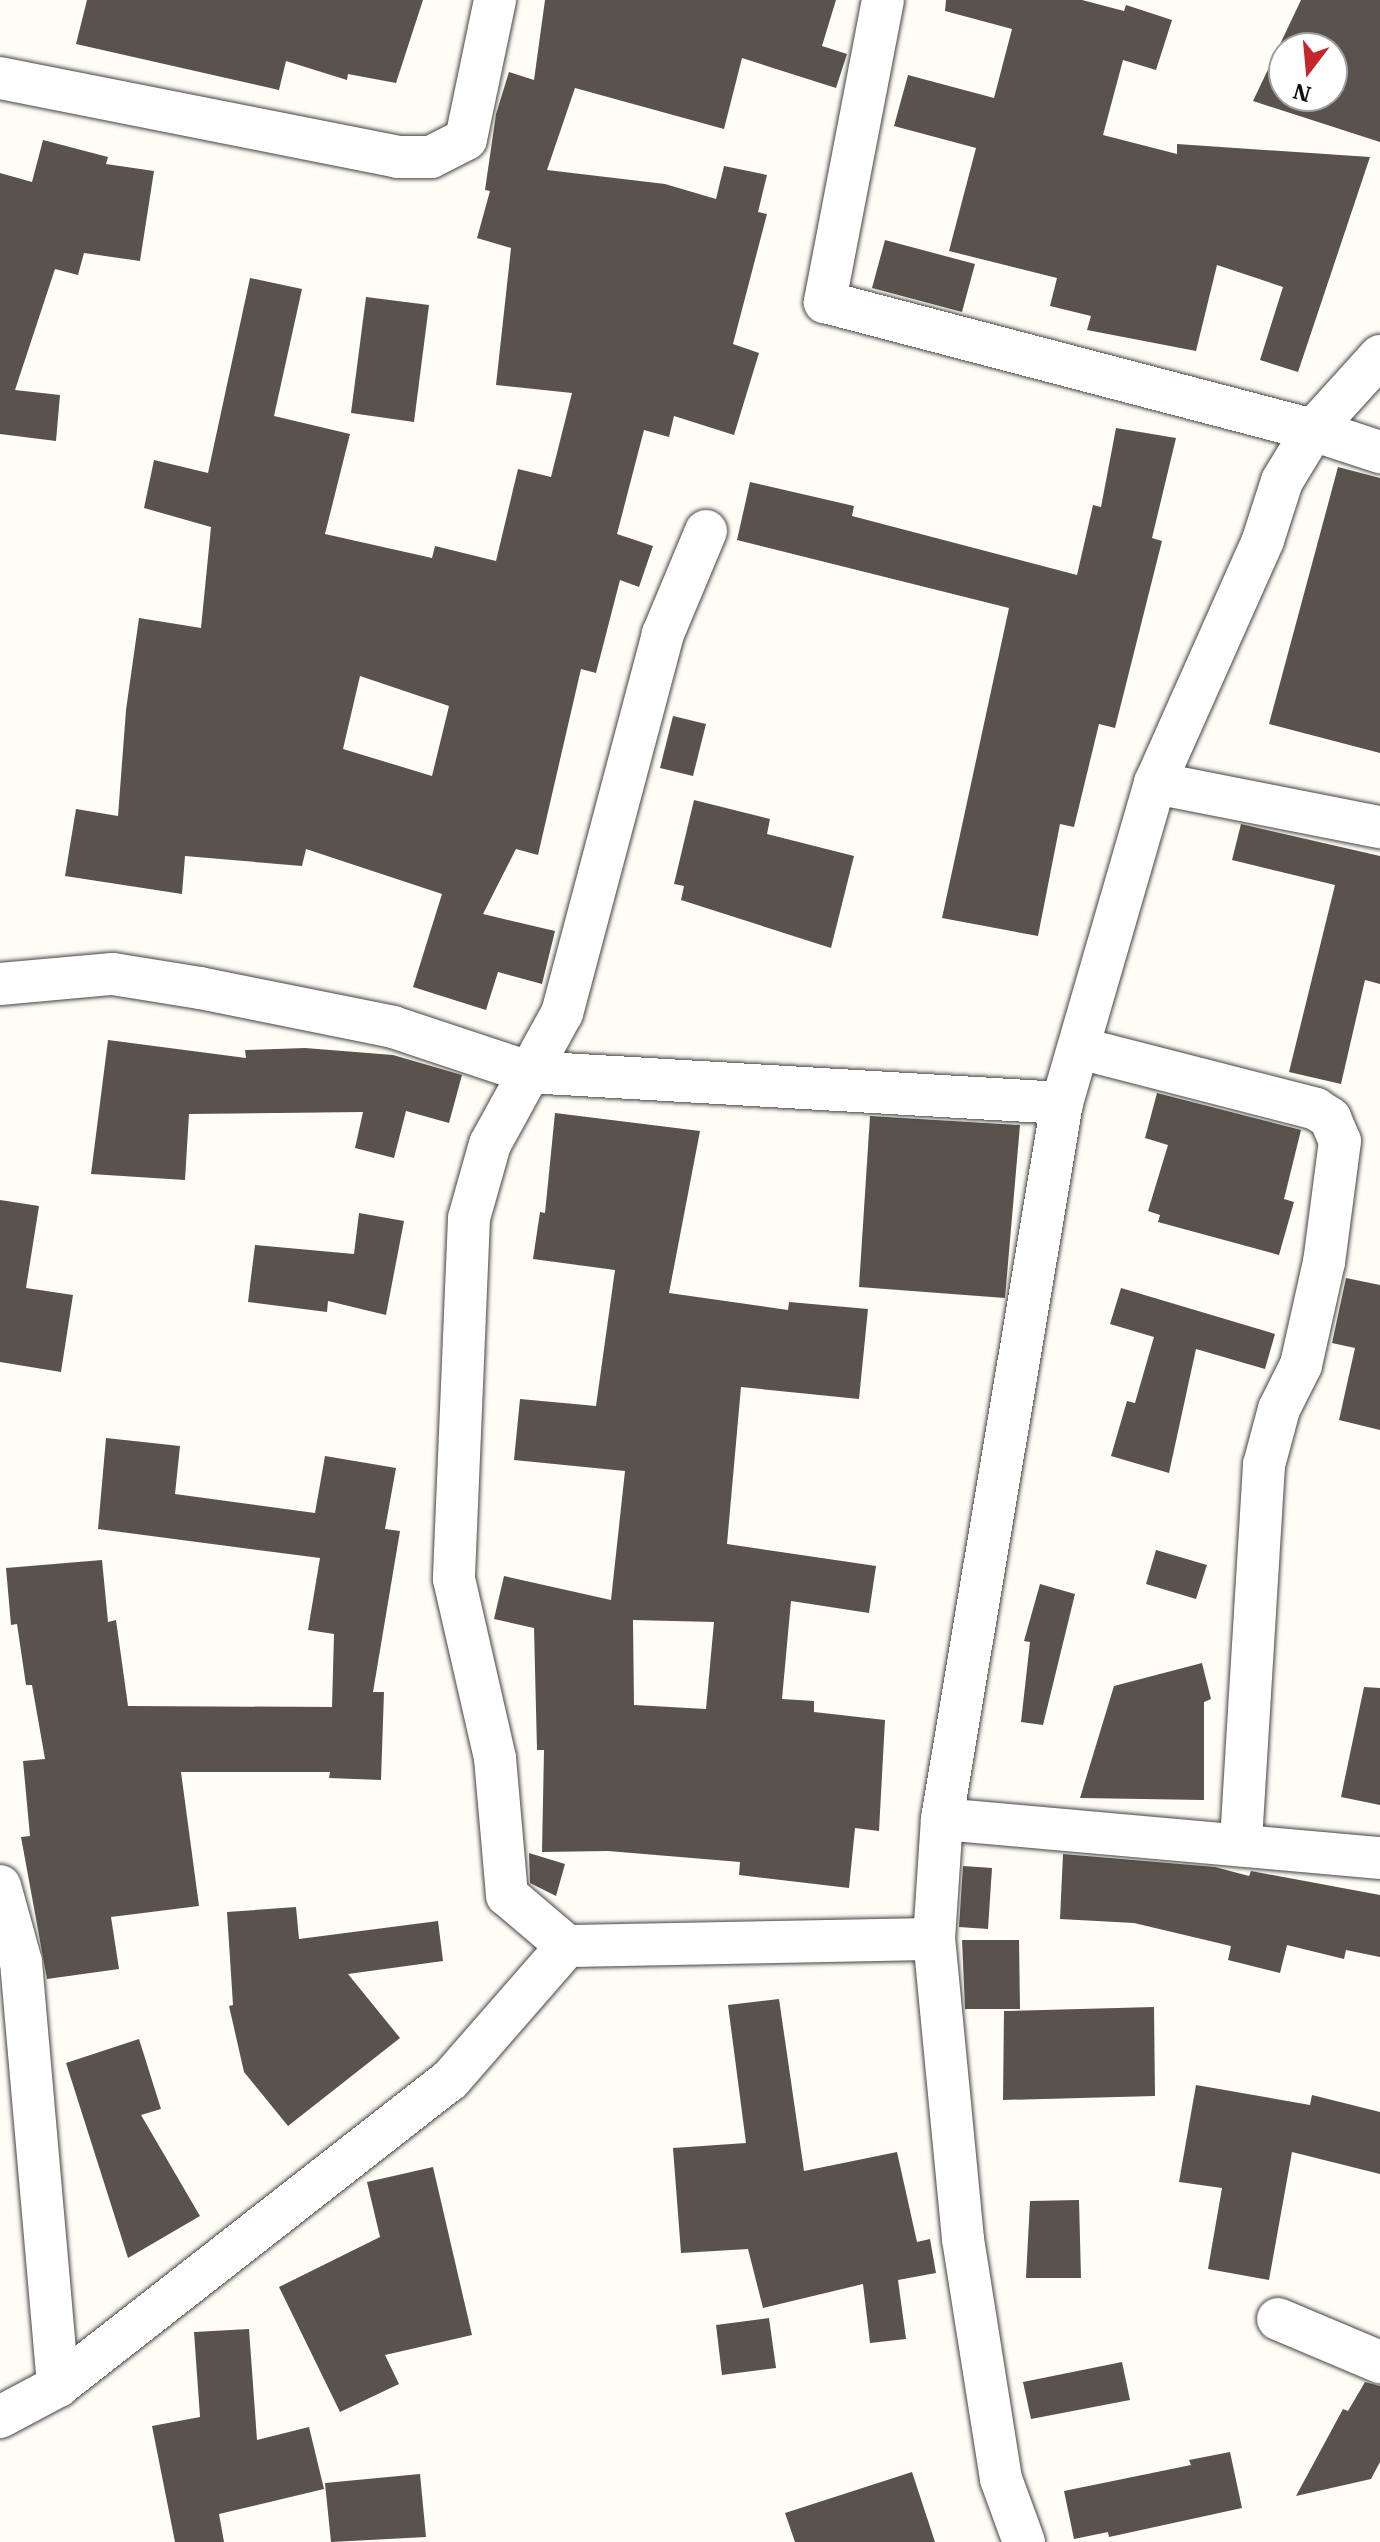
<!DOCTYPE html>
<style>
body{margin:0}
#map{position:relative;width:1380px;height:2542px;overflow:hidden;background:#fffdf5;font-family:"IBM Plex Serif",serif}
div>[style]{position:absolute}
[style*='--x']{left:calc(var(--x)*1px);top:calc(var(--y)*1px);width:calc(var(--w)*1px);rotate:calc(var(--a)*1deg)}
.building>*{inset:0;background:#5a524d}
.roads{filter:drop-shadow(0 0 2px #444) drop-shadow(0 0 2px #444)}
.minor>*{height:42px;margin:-21px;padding:0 21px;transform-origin:21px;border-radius:21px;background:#fff}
span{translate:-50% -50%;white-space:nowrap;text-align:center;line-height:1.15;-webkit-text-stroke:8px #fff;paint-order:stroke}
.north{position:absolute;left:1268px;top:32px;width:80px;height:80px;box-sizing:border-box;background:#fff;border:2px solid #a0a0a0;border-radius:50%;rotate:196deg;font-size:22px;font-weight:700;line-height:32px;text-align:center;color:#111}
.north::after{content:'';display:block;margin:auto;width:28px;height:36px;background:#c4262e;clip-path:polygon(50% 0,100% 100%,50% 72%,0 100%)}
</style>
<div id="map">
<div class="building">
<i style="clip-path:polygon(87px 0,423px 0,396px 83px,348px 74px,347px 80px,286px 61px,279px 90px,76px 44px)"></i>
<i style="clip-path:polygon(evenodd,545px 0,836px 0,822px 46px,847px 54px,836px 88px,742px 58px,724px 129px,575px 88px,547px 170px,665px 184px,716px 199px,724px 166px,767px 175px,758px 212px,767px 214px,733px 344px,759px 353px,734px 435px,674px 416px,669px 437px,644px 430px,617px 534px,653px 546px,639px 587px,620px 580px,596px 673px,581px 669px,538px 855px,516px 849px,483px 914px,555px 931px,542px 984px,498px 972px,486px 1010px,413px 987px,442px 894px,306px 849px,302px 866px,185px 856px,182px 894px,65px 876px,76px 809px,118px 816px,126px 710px,139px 618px,201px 628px,211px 527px,144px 508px,154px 460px,208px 473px,250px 278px,302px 289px,274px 416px,350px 434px,325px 534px,432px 558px,435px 546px,496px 561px,518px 469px,551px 477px,572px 393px,496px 385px,511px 248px,477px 238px,490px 191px,485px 190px,496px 114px,509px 72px,534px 80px,545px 0,360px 676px,449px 706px,432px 776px,343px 749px,360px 676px)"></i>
<i style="clip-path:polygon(946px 0,1082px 0,1124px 11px,1126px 5px,1172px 20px,1156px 70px,1123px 60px,1103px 135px,1177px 154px,1177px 144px,1370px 157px,1298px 372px,1260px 360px,1283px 287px,1217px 265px,1196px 351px,1087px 330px,1091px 316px,1050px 306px,1057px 278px,949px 251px,976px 148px,894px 126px,908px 75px,994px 98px,1012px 29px,945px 11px)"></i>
<i style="clip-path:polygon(evenodd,1301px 0,1380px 0,1380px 142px,1253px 101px,1301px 0,1284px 48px,1332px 48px,1332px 96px,1284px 96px,1284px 48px)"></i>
<i style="clip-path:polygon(43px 140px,108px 157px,106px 164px,154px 171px,140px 261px,84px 253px,78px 275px,55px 269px,15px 390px,60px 395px,56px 441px,0 434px,0 173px,32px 182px)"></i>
<i style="clip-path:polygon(885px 240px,975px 264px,962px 312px,872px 288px)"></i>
<i style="clip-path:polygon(366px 297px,429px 305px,414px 422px,351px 413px)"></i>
<i style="clip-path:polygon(1116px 428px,1176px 438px,1152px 538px,1162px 541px,1115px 728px,1099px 724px,1074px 827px,1060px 824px,1038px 936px,942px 918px,1009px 608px,737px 540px,750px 482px,854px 506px,852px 516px,1077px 575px,1093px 505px,1101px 507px)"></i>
<i style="clip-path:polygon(1338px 467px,1380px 478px,1380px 753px,1269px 724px)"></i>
<i style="clip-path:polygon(673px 716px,706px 724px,693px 776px,660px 768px)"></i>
<i style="clip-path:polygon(694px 800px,770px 819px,767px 834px,854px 856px,831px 948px,681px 900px,684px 886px,674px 884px)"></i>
<i style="clip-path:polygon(1241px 824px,1380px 856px,1380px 984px,1365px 980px,1341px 1084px,1289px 1072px,1335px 885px,1232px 860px)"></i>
<i style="clip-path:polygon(108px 1040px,246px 1058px,245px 1050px,305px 1048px,393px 1055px,462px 1075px,449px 1123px,406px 1111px,394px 1158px,355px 1148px,363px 1112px,189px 1114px,185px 1180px,91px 1174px)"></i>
<i style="clip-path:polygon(1157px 1093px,1301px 1130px,1284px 1199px,1294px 1202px,1279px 1255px,1158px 1222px,1160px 1215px,1148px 1211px,1168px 1145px,1145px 1138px)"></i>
<i style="clip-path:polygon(evenodd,555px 1113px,700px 1131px,669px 1293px,788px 1310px,789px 1302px,868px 1309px,859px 1399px,741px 1387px,727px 1544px,876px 1566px,869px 1613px,791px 1601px,782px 1699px,814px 1701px,814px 1712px,885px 1720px,879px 1831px,855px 1828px,849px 1888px,739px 1875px,740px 1862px,608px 1851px,542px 1852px,544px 1750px,537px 1750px,534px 1628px,494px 1619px,504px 1576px,611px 1600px,625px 1471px,514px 1460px,520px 1399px,596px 1406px,615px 1270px,533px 1259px,540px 1212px,545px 1213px,555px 1113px,633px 1620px,714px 1622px,706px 1709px,634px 1705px,633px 1620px)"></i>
<i style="clip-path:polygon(870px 1116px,1020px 1125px,1005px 1298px,859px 1287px)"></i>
<i style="clip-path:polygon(0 1200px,39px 1206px,26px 1288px,73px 1295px,61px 1372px,0 1362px)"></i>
<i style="clip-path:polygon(359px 1213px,404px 1221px,386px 1315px,328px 1301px,327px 1312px,248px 1302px,255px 1245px,354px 1254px)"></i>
<i style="clip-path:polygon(1346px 1278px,1380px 1285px,1380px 1430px,1339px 1420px,1355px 1348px,1332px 1343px)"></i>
<i style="clip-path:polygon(1121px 1288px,1275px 1334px,1265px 1369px,1196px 1349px,1169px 1473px,1111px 1456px,1127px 1401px,1135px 1403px,1154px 1337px,1110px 1324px)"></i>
<i style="clip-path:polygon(106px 1438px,180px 1446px,175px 1494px,315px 1513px,325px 1456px,396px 1468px,385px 1529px,400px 1531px,373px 1692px,384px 1692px,381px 1780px,329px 1778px,330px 1772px,181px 1772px,199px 1906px,111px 1917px,119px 1969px,47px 1979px,21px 1837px,30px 1836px,23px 1761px,45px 1759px,32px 1685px,26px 1685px,17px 1624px,11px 1625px,6px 1568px,102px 1560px,108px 1622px,116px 1620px,128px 1706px,332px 1707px,334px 1634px,308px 1630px,320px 1558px,98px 1529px)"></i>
<i style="clip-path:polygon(1156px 1550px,1207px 1565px,1196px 1599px,1146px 1584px)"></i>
<i style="clip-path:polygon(1040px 1584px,1075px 1594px,1043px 1725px,1021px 1722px,1030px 1642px,1024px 1641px)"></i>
<i style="clip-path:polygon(1202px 1663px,1211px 1699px,1204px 1702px,1204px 1800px,1080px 1798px,1114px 1686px)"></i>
<i style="clip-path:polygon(1364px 1687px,1380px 1688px,1380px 1805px,1341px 1797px)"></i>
<i style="clip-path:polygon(529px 1853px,565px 1864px,556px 1896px,530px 1883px)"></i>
<i style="clip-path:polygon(1063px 1854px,1215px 1867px,1249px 1876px,1251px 1871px,1380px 1895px,1380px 1957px,1346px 1950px,1344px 1959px,1287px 1945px,1280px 1973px,1228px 1960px,1231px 1946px,1134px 1923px,1060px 1919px)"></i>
<i style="clip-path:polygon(963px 1866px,992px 1868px,988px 1929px,959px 1927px)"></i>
<i style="clip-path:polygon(296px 1907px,299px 1939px,438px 1921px,443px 1961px,348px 1974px,400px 2038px,288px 2126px,244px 2072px,229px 2006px,233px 2005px,227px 1912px)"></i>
<i style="clip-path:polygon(962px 1940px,1019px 1940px,1020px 2009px,965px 2009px)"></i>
<i style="clip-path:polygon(779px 1999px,804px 2171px,897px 2152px,917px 2242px,930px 2239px,936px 2273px,898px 2280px,906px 2339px,870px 2343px,863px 2284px,763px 2308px,748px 2249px,681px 2253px,673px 2148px,746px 2143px,728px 2005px)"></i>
<i style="clip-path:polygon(1154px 2007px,1155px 2096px,1003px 2100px,1004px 2011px)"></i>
<i style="clip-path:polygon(139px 2039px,161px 2109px,141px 2115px,200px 2216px,128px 2258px,66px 2063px)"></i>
<i style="clip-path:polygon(1196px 2085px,1310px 2105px,1312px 2095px,1380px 2112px,1380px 2174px,1292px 2152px,1269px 2280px,1208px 2269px,1222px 2188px,1179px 2182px)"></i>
<i style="clip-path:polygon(433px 2167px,472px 2335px,385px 2355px,399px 2384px,340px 2412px,279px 2287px,380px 2237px,367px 2182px)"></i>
<i style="clip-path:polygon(1079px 2200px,1081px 2278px,1026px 2278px,1030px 2201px)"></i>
<i style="clip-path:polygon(769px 2318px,776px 2368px,722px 2375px,716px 2325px)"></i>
<i style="clip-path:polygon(249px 2329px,257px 2440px,309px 2427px,324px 2489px,219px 2514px,224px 2542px,175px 2542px,152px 2426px,200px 2417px,194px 2332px)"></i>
<i style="clip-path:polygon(1122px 2362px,1130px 2400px,1031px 2419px,1023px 2382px)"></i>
<i style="clip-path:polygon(1365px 2382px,1380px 2386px,1380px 2462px,1371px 2479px,1296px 2496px,1343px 2409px,1348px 2411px)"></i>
<i style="clip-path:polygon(1230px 2452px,1242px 2508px,1109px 2537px,1108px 2532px,1074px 2539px,1064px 2491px,1191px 2465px,1189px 2460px)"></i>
<i style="clip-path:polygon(912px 2472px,935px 2542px,795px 2542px,785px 2513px)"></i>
<i style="clip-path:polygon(420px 2474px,426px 2537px,331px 2542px,325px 2483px)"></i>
</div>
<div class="roads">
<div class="minor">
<i style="--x:883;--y:0;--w:308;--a:100.9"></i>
<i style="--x:825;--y:302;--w:505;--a:14.7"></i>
<i style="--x:1313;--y:430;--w:71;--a:18.2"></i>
<i style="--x:0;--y:78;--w:406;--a:11.2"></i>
<i style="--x:398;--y:157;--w:33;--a:0"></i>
<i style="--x:431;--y:157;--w:39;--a:-27"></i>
<i style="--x:466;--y:139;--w:142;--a:-78.2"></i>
<i style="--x:706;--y:531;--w:112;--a:112.7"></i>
<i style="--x:663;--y:634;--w:392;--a:104.9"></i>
<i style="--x:562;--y:1013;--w:149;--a:118.8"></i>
<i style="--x:490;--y:1144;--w:77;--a:105.8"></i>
<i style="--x:469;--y:1218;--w:361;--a:92.4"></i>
<i style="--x:454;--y:1579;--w:184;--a:77.1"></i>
<i style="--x:495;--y:1758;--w:138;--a:85"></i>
<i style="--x:507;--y:1895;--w:79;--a:40.4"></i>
<i style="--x:567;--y:1946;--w:367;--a:-1.1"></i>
<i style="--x:1155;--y:783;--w:229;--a:11.1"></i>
<i style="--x:0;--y:984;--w:113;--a:-5.1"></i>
<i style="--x:113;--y:974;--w:88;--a:9.1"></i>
<i style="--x:200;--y:988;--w:197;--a:11.4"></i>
<i style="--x:393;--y:1027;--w:142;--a:18.4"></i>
<i style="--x:528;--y:1072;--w:535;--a:3.32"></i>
<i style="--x:1079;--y:1048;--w:245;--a:14.4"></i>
<i style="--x:1316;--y:1109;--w:17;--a:33"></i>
<i style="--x:1330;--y:1118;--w:25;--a:67"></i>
<i style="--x:1340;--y:1141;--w:122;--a:97.5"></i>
<i style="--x:1324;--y:1262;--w:106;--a:102.6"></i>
<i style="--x:1301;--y:1365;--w:49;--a:116.6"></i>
<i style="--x:1279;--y:1409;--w:58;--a:105"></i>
<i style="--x:1264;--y:1465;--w:381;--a:93.5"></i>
<i style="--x:942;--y:1819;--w:440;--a:5.1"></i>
<i style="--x:0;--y:1886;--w:79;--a:74.6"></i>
<i style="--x:21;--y:1962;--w:426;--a:85"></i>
<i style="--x:1278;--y:2319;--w:111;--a:22.9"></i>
<i style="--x:0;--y:2417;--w:66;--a:-28.1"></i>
<i style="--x:58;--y:2386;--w:497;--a:-38"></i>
<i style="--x:450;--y:2080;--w:178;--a:-48.9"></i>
<i style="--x:1024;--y:2542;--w:67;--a:-110.1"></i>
<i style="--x:1001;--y:2479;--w:243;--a:-99"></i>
<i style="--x:963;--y:2239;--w:301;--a:-95.5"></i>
<i style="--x:934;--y:1939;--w:120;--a:-86.2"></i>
<i style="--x:942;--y:1819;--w:726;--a:-80.49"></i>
<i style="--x:1062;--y:1103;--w:333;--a:-73.8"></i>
<i style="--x:1155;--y:783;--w:266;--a:-66"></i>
<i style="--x:1263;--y:540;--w:62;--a:-72.1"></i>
<i style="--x:1282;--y:481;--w:60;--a:-58.7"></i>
<i style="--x:1313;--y:430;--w:100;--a:-47.8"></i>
</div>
</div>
<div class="north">N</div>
</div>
